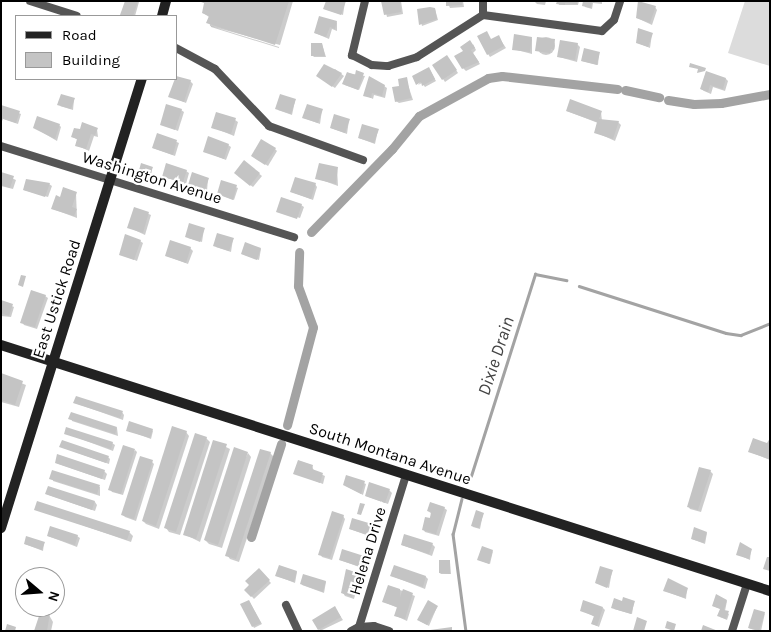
<!DOCTYPE html>
<style>
body{margin:0}
#map{position:relative;width:771px;height:632px;overflow:hidden;background:#fff;font-family:Karla,sans-serif}
div>[style]{position:absolute}
[style*='--x']{left:calc(var(--x)*1px);top:calc(var(--y)*1px);width:calc(var(--w)*1px);rotate:calc(var(--a)*1deg)}
.green>*{inset:0;background:#dcdcdc}
.shadow>*{inset:0;background:#0003}
.round{border-radius:50%}
.stream>*{height:2.5px;margin:-1.25px;padding:0 1.25px;transform-origin:1.25px;border-radius:1.25px;background:#a3a3a3}
.canal>*{height:9px;margin:-4.5px;padding:0 4.5px;transform-origin:4.5px;border-radius:4.5px;background:#a3a3a3}
.building>*{inset:0;background:#c4c4c4}
.street>*{height:8px;margin:-4px;padding:0 4px;transform-origin:4px;border-radius:4px;background:#555}
.secondary>*{height:10px;margin:-5px;padding:0 5px;transform-origin:5px;border-radius:5px;background:#222}
span{translate:-50% -50%;white-space:nowrap;text-align:center;line-height:1.15;-webkit-text-stroke:4.5px #fff;paint-order:stroke}
.street-label{font-size:16px;color:#000}
.water-label{font-size:18px;color:#444;font-style:italic}
.frame{position:absolute;inset:0;border:2px solid #000;pointer-events:none}
.legend{position:absolute;left:15px;top:15px;width:162px;height:65px;box-sizing:border-box;background:#fff;border:1px solid #999;margin:0;padding:6px 9px;list-style:none;font-size:15px;color:#000}
.legend li{display:flex;align-items:center;gap:10px;height:25px}
.legend b{width:25px;border:1px solid #999}
.north{position:absolute;left:15px;top:567px;width:50px;height:50px;box-sizing:border-box;background:#fff;border:1px solid #999;border-radius:50%;rotate:108deg;font-size:14px;font-weight:700;line-height:20px;text-align:center;color:#000}
.north::after{content:'';display:block;margin:auto;width:18px;height:22px;background:#000;clip-path:polygon(50% 0,100% 100%,50% 72%,0 100%)}
</style>
<div id="map">
<div class="green">
<i style="clip-path:polygon(745px 1px,770px 1px,770px 66px,728px 53px)"></i>
</div>
<div class="shadow">
<i style="clip-path:polygon(126px 1px,139px 2px,135px 16px,121px 15px)"></i>
<i style="clip-path:polygon(203px 1px,293px 1px,280px 45px,210px 26px,209px 17px,203px 13px,205px 5px)"></i>
<i style="clip-path:polygon(383px 1px,401px 1px,403px 14px,387px 17px)"></i>
<i style="clip-path:polygon(447px 1px,463px 1px,464px 7px,450px 8px)"></i>
<i style="clip-path:polygon(534px 1px,546px 1px,545px 5px,537px 4px)"></i>
<i style="clip-path:polygon(558px 1px,579px 1px,578px 5px,559px 5px)"></i>
<i style="clip-path:polygon(584px 1px,602px 1px,602px 4px,593px 3px,592px 9px,585px 7px)"></i>
<i style="clip-path:polygon(345px 2px,343px 15px,325px 9px)"></i>
<i style="clip-path:polygon(655px 7px,657px 10px,652px 25px,637px 18px)"></i>
<i style="clip-path:polygon(435px 9px,438px 20px,422px 26px,418px 10px)"></i>
<i style="clip-path:polygon(337px 22px,337px 31px,332px 29px,329px 39px,315px 33px)"></i>
<i style="clip-path:polygon(211px 26px,279px 47px,279px 48px,211px 27px)"></i>
<i style="clip-path:polygon(652px 34px,650px 48px,638px 43px)"></i>
<i style="clip-path:polygon(498px 36px,506px 48px,490px 57px,488px 54px,491px 40px)"></i>
<i class="round" style="left:537px;top:37px;width:18px;height:18px"></i>
<i style="clip-path:polygon(532px 38px,532px 54px,513px 49px)"></i>
<i style="clip-path:polygon(322px 44px,326px 57px,314px 57px,313px 56px)"></i>
<i style="clip-path:polygon(473px 44px,476px 50px,473px 53px,480px 64px,466px 71px,463px 68px)"></i>
<i style="clip-path:polygon(577px 44px,580px 47px,577px 62px,559px 57px)"></i>
<i style="clip-path:polygon(599px 53px,598px 65px,582px 61px)"></i>
<i style="clip-path:polygon(449px 59px,458px 73px,445px 82px,434px 65px)"></i>
<i style="clip-path:polygon(335px 69px,344px 76px,335px 88px,320px 78px)"></i>
<i style="clip-path:polygon(430px 70px,436px 81px,425px 87px,422px 83px,418px 85px)"></i>
<i style="clip-path:polygon(706px 72px,726px 79px,728px 81px,725px 91px,713px 87px,711px 94px,704px 91px,701px 89px)"></i>
<i style="clip-path:polygon(348px 73px,365px 76px,359px 90px,345px 85px)"></i>
<i style="clip-path:polygon(406px 79px,413px 100px,399px 103px,396px 101px)"></i>
<i style="clip-path:polygon(190px 81px,193px 84px,186px 103px,170px 96px)"></i>
<i style="clip-path:polygon(384px 86px,387px 88px,385px 98px,374px 95px,373px 99px,365px 95px)"></i>
<i style="clip-path:polygon(74px 100px,73px 110px,60px 106px)"></i>
<i style="clip-path:polygon(295px 101px,292px 115px,278px 110px)"></i>
<i style="clip-path:polygon(1px 106px,21px 114px,18px 124px,3px 119px,1px 123px)"></i>
<i style="clip-path:polygon(181px 110px,184px 112px,178px 131px,161px 124px)"></i>
<i style="clip-path:polygon(322px 110px,320px 124px,304px 118px)"></i>
<i style="clip-path:polygon(567px 111px,601px 112px,602px 121px,618px 122px,621px 125px,615px 141px,595px 132px,598px 123px)"></i>
<i style="clip-path:polygon(235px 120px,238px 122px,234px 136px,212px 127px)"></i>
<i style="clip-path:polygon(349px 120px,347px 134px,331px 128px)"></i>
<i style="clip-path:polygon(59px 125px,61px 127px,57px 141px,35px 128px)"></i>
<i style="clip-path:polygon(97px 129px,98px 137px,94px 136px,89px 151px,76px 145px,78px 140px,73px 137px)"></i>
<i style="clip-path:polygon(378px 130px,375px 144px,359px 138px)"></i>
<i style="clip-path:polygon(158px 134px,179px 143px,175px 156px,153px 148px)"></i>
<i style="clip-path:polygon(228px 145px,231px 147px,226px 160px,204px 151px)"></i>
<i style="clip-path:polygon(275px 149px,277px 151px,268px 166px,255px 158px)"></i>
<i style="clip-path:polygon(244px 162px,262px 176px,253px 187px,238px 176px)"></i>
<i style="clip-path:polygon(152px 168px,151px 178px,139px 174px)"></i>
<i style="clip-path:polygon(337px 168px,338px 186px,316px 178px)"></i>
<i style="clip-path:polygon(1px 170px,1px 173px,16px 180px,13px 189px,1px 186px)"></i>
<i style="clip-path:polygon(186px 171px,189px 173px,186px 184px,164px 177px)"></i>
<i style="clip-path:polygon(208px 179px,207px 191px,189px 185px)"></i>
<i style="clip-path:polygon(222px 182px,238px 188px,234px 200px,218px 194px)"></i>
<i style="clip-path:polygon(49px 184px,52px 186px,48px 197px,24px 190px)"></i>
<i style="clip-path:polygon(315px 184px,317px 187px,313px 200px,292px 192px)"></i>
<i style="clip-path:polygon(76px 193px,77px 218px,53px 209px)"></i>
<i style="clip-path:polygon(301px 205px,304px 207px,300px 218px,279px 211px)"></i>
<i style="clip-path:polygon(135px 208px,151px 215px,145px 235px,128px 227px)"></i>
<i style="clip-path:polygon(204px 229px,202px 242px,188px 238px)"></i>
<i style="clip-path:polygon(233px 239px,231px 252px,216px 247px)"></i>
<i style="clip-path:polygon(140px 241px,143px 243px,137px 261px,120px 254px)"></i>
<i style="clip-path:polygon(190px 248px,193px 251px,188px 264px,167px 256px)"></i>
<i style="clip-path:polygon(261px 249px,259px 260px,242px 254px)"></i>
<i style="clip-path:polygon(45px 296px,48px 298px,37px 329px,24px 325px,22px 322px)"></i>
<i style="clip-path:polygon(1px 301px,14px 307px,11px 317px,1px 316px)"></i>
<i style="clip-path:polygon(1px 375px,26px 385px,19px 407px,1px 402px)"></i>
<i style="clip-path:polygon(75px 403px,122px 412px,124px 415px,123px 420px)"></i>
<i style="clip-path:polygon(71px 413px,117px 428px,118px 436px,72px 421px)"></i>
<i style="clip-path:polygon(127px 430px,152px 430px,153px 431px,151px 439px)"></i>
<i style="clip-path:polygon(186px 432px,189px 436px,159px 529px,146px 524px,143px 521px)"></i>
<i style="clip-path:polygon(65px 433px,112px 443px,115px 445px,113px 451px)"></i>
<i style="clip-path:polygon(206px 438px,210px 442px,180px 535px,169px 532px,166px 528px)"></i>
<i style="clip-path:polygon(214px 441px,230px 449px,200px 542px,184px 534px)"></i>
<i style="clip-path:polygon(770px 443px,770px 460px,750px 452px,768px 445px)"></i>
<i style="clip-path:polygon(61px 447px,108px 457px,110px 459px,109px 464px)"></i>
<i style="clip-path:polygon(135px 450px,137px 452px,123px 495px,112px 492px,110px 489px)"></i>
<i style="clip-path:polygon(248px 453px,251px 457px,222px 548px,209px 544px,205px 540px)"></i>
<i style="clip-path:polygon(270px 453px,274px 457px,239px 562px,230px 559px,227px 555px)"></i>
<i style="clip-path:polygon(152px 462px,154px 464px,136px 521px,125px 517px,123px 515px)"></i>
<i style="clip-path:polygon(56px 463px,104px 471px,107px 474px,105px 480px)"></i>
<i style="clip-path:polygon(312px 466px,314px 471px,325px 476px,323px 484px,295px 473px)"></i>
<i style="clip-path:polygon(53px 471px,100px 487px,100px 496px,53px 481px)"></i>
<i style="clip-path:polygon(710px 471px,713px 474px,701px 512px,690px 509px,688px 506px)"></i>
<i style="clip-path:polygon(347px 476px,366px 484px,363px 495px,346px 486px)"></i>
<i style="clip-path:polygon(389px 490px,392px 493px,388px 504px,366px 496px)"></i>
<i style="clip-path:polygon(46px 494px,95px 502px,97px 505px,95px 511px)"></i>
<i style="clip-path:polygon(444px 508px,447px 510px,439px 536px,425px 532px,423px 529px,432px 514px,428px 511px)"></i>
<i style="clip-path:polygon(36px 509px,129px 532px,133px 536px,131px 542px)"></i>
<i style="clip-path:polygon(483px 514px,480px 529px,473px 527px,472px 525px)"></i>
<i style="clip-path:polygon(343px 516px,345px 519px,332px 560px,322px 557px,320px 554px)"></i>
<i style="clip-path:polygon(371px 525px,369px 536px,350px 529px)"></i>
<i style="clip-path:polygon(707px 533px,705px 544px,692px 539px)"></i>
<i style="clip-path:polygon(48px 536px,77px 536px,80px 538px,77px 547px)"></i>
<i style="clip-path:polygon(44px 543px,43px 551px,25px 544px)"></i>
<i style="clip-path:polygon(432px 544px,435px 547px,432px 556px,402px 545px)"></i>
<i style="clip-path:polygon(751px 550px,750px 560px,737px 554px)"></i>
<i style="clip-path:polygon(493px 551px,490px 564px,479px 560px)"></i>
<i style="clip-path:polygon(363px 558px,362px 568px,340px 560px)"></i>
<i style="clip-path:polygon(450px 562px,451px 574px,441px 574px,440px 573px)"></i>
<i style="clip-path:polygon(259px 570px,271px 583px,254px 599px,246px 590px)"></i>
<i style="clip-path:polygon(612px 571px,609px 588px,596px 583px)"></i>
<i style="clip-path:polygon(297px 572px,295px 583px,277px 576px)"></i>
<i style="clip-path:polygon(304px 575px,326px 582px,324px 593px,302px 585px)"></i>
<i style="clip-path:polygon(357px 575px,360px 577px,354px 599px,345px 596px,343px 593px)"></i>
<i style="clip-path:polygon(392px 576px,426px 577px,428px 579px,425px 589px)"></i>
<i style="clip-path:polygon(687px 589px,686px 599px,665px 591px)"></i>
<i style="clip-path:polygon(400px 590px,415px 596px,407px 621px,396px 616px,398px 608px,384px 602px)"></i>
<i style="clip-path:polygon(249px 601px,262px 624px,254px 628px,253px 626px)"></i>
<i style="clip-path:polygon(727px 601px,725px 611px,729px 614px,727px 620px,720px 617px,721px 609px,713px 606px)"></i>
<i style="clip-path:polygon(634px 602px,632px 614px,614px 609px,623px 603px)"></i>
<i style="clip-path:polygon(437px 607px,429px 626px,420px 621px)"></i>
<i style="clip-path:polygon(335px 608px,343px 620px,320px 631px,319px 629px)"></i>
<i style="clip-path:polygon(603px 608px,605px 610px,599px 627px,593px 624px,595px 617px,581px 610px)"></i>
<i style="clip-path:polygon(765px 613px,761px 631px,751px 629px,749px 628px)"></i>
<i style="clip-path:polygon(49px 615px,53px 622px,51px 631px,35px 631px)"></i>
</div>
<div class="stream">
<i style="--x:579;--y:286;--w:154;--a:17.7"></i>
<i style="--x:726;--y:333;--w:15;--a:8"></i>
<i style="--x:741;--y:335;--w:31;--a:-22"></i>
<i style="--x:471;--y:476;--w:212;--a:-72.4"></i>
<i style="--x:535;--y:274;--w:32;--a:11"></i>
<i style="--x:462;--y:499;--w:36;--a:104"></i>
<i style="--x:453;--y:534;--w:98;--a:82.4"></i>
</div>
<div class="canal">
<i style="--x:625;--y:90;--w:35;--a:12"></i>
<i style="--x:668;--y:100;--w:26;--a:9"></i>
<i style="--x:694;--y:104;--w:27;--a:-2"></i>
<i style="--x:721;--y:103;--w:50;--a:-10.4"></i>
<i style="--x:311;--y:232;--w:116;--a:-45.7"></i>
<i style="--x:392;--y:149;--w:43;--a:-50.7"></i>
<i style="--x:419;--y:116;--w:79;--a:-28.8"></i>
<i style="--x:488;--y:78;--w:14;--a:-8"></i>
<i style="--x:502;--y:76;--w:116;--a:6.4"></i>
<i style="--x:287;--y:425;--w:101;--a:-75.1"></i>
<i style="--x:313;--y:327;--w:44;--a:-110.1"></i>
<i style="--x:298;--y:286;--w:34;--a:-88"></i>
<i style="--x:251;--y:537;--w:98;--a:-72.1"></i>
</div>
<div class="building">
<i style="clip-path:polygon(125px 1px,138px 1px,133px 16px,120px 15px)"></i>
<i style="clip-path:polygon(198px 1px,289px 1px,275px 45px,206px 23px,209px 16px,202px 13px,204px 3px)"></i>
<i style="clip-path:polygon(326px 1px,346px 1px,341px 15px,323px 9px)"></i>
<i style="clip-path:polygon(381px 1px,400px 1px,401px 12px,384px 15px)"></i>
<i style="clip-path:polygon(446px 1px,462px 1px,462px 5px,446px 6px)"></i>
<i style="clip-path:polygon(557px 1px,577px 1px,577px 4px,565px 3px,565px 5px,556px 4px)"></i>
<i style="clip-path:polygon(583px 1px,592px 1px,591px 8px,582px 6px)"></i>
<i style="clip-path:polygon(638px 1px,656px 6px,650px 23px,636px 18px)"></i>
<i style="clip-path:polygon(430px 7px,435px 8px,437px 19px,419px 25px,417px 9px)"></i>
<i style="clip-path:polygon(319px 16px,337px 21px,335px 29px,330px 27px,326px 37px,314px 33px)"></i>
<i style="clip-path:polygon(638px 28px,653px 33px,648px 47px,636px 43px)"></i>
<i style="clip-path:polygon(487px 31px,491px 39px,499px 35px,504px 46px,487px 55px,477px 36px)"></i>
<i style="clip-path:polygon(514px 34px,532px 37px,530px 52px,512px 50px)"></i>
<i style="clip-path:polygon(537px 37px,555px 39px,554px 50px,551px 49px,550px 53px,535px 51px)"></i>
<i style="clip-path:polygon(470px 40px,475px 48px,471px 50px,479px 62px,462px 69px,454px 56px,463px 51px,460px 47px)"></i>
<i style="clip-path:polygon(560px 40px,578px 43px,575px 60px,557px 57px)"></i>
<i style="clip-path:polygon(311px 43px,322px 43px,325px 56px,311px 56px)"></i>
<i style="clip-path:polygon(584px 48px,600px 52px,597px 65px,581px 61px)"></i>
<i style="clip-path:polygon(447px 55px,457px 70px,442px 80px,432px 65px)"></i>
<i style="clip-path:polygon(690px 63px,706px 68px,705px 71px,697px 73px,698px 69px,689px 67px)"></i>
<i style="clip-path:polygon(324px 64px,342px 73px,332px 87px,316px 76px)"></i>
<i style="clip-path:polygon(429px 67px,435px 79px,422px 86px,421px 82px,416px 85px,412px 76px)"></i>
<i style="clip-path:polygon(356px 70px,364px 73px,358px 90px,342px 84px,347px 72px,355px 75px)"></i>
<i style="clip-path:polygon(706px 71px,726px 78px,723px 89px,710px 85px,708px 92px,700px 89px)"></i>
<i style="clip-path:polygon(176px 76px,191px 80px,184px 102px,168px 97px)"></i>
<i style="clip-path:polygon(369px 76px,385px 85px,382px 96px,372px 93px,371px 98px,363px 96px)"></i>
<i style="clip-path:polygon(407px 77px,411px 98px,395px 102px,392px 87px,399px 86px,398px 79px)"></i>
<i style="clip-path:polygon(61px 94px,75px 98px,71px 109px,57px 105px)"></i>
<i style="clip-path:polygon(280px 94px,296px 99px,291px 114px,275px 109px)"></i>
<i style="clip-path:polygon(570px 99px,602px 111px,599px 119px,619px 121px,613px 139px,594px 133px,597px 122px,566px 111px)"></i>
<i style="clip-path:polygon(166px 104px,182px 109px,175px 130px,160px 125px)"></i>
<i style="clip-path:polygon(307px 104px,323px 109px,318px 123px,302px 118px)"></i>
<i style="clip-path:polygon(1px 105px,20px 111px,16px 123px,1px 118px)"></i>
<i style="clip-path:polygon(216px 112px,236px 118px,231px 134px,211px 128px)"></i>
<i style="clip-path:polygon(334px 114px,350px 119px,345px 133px,330px 128px)"></i>
<i style="clip-path:polygon(37px 116px,60px 124px,55px 139px,33px 128px)"></i>
<i style="clip-path:polygon(82px 122px,98px 128px,95px 135px,91px 134px,86px 149px,75px 146px,77px 139px,71px 137px,74px 128px,80px 129px)"></i>
<i style="clip-path:polygon(362px 124px,379px 129px,374px 143px,358px 138px)"></i>
<i style="clip-path:polygon(157px 133px,177px 140px,173px 155px,152px 148px)"></i>
<i style="clip-path:polygon(208px 136px,229px 144px,224px 159px,203px 152px)"></i>
<i style="clip-path:polygon(261px 139px,276px 148px,265px 165px,251px 156px)"></i>
<i style="clip-path:polygon(244px 160px,260px 173px,250px 186px,234px 173px)"></i>
<i style="clip-path:polygon(141px 163px,153px 167px,149px 178px,138px 174px)"></i>
<i style="clip-path:polygon(166px 163px,187px 170px,183px 182px,162px 177px)"></i>
<i style="clip-path:polygon(319px 163px,338px 167px,336px 184px,315px 179px)"></i>
<i style="clip-path:polygon(1px 172px,14px 176px,10px 188px,1px 185px)"></i>
<i style="clip-path:polygon(192px 172px,209px 178px,205px 190px,188px 185px)"></i>
<i style="clip-path:polygon(295px 177px,316px 183px,311px 199px,290px 192px)"></i>
<i style="clip-path:polygon(26px 179px,50px 183px,45px 197px,23px 190px)"></i>
<i style="clip-path:polygon(221px 180px,237px 185px,233px 200px,217px 194px)"></i>
<i style="clip-path:polygon(63px 187px,77px 192px,72px 207px,77px 209px,74px 216px,51px 209px,56px 195px,60px 197px)"></i>
<i style="clip-path:polygon(281px 197px,302px 204px,297px 219px,276px 212px)"></i>
<i style="clip-path:polygon(134px 207px,149px 212px,143px 233px,127px 228px)"></i>
<i style="clip-path:polygon(189px 223px,205px 228px,200px 242px,185px 237px)"></i>
<i style="clip-path:polygon(217px 233px,234px 238px,229px 251px,213px 246px)"></i>
<i style="clip-path:polygon(125px 234px,141px 240px,134px 260px,119px 255px)"></i>
<i style="clip-path:polygon(170px 240px,191px 247px,186px 263px,165px 256px)"></i>
<i style="clip-path:polygon(245px 242px,261px 248px,257px 260px,241px 254px)"></i>
<i style="clip-path:polygon(21px 275px,26px 276px,23px 287px,18px 285px)"></i>
<i style="clip-path:polygon(31px 290px,46px 295px,35px 327px,20px 323px)"></i>
<i style="clip-path:polygon(1px 300px,13px 304px,9px 316px,1px 313px)"></i>
<i style="clip-path:polygon(1px 373px,23px 381px,15px 405px,1px 400px)"></i>
<i style="clip-path:polygon(76px 396px,123px 411px,120px 418px,73px 403px)"></i>
<i style="clip-path:polygon(71px 412px,117px 427px,115px 434px,68px 419px)"></i>
<i style="clip-path:polygon(129px 421px,153px 429px,150px 438px,126px 431px)"></i>
<i style="clip-path:polygon(172px 426px,187px 431px,156px 526px,142px 521px)"></i>
<i style="clip-path:polygon(66px 427px,113px 442px,111px 449px,64px 434px)"></i>
<i style="clip-path:polygon(195px 433px,207px 437px,176px 532px,164px 528px)"></i>
<i style="clip-path:polygon(753px 438px,767px 443px,770px 438px,769px 459px,748px 452px)"></i>
<i style="clip-path:polygon(62px 440px,109px 456px,106px 463px,59px 447px)"></i>
<i style="clip-path:polygon(213px 440px,227px 444px,196px 539px,183px 535px)"></i>
<i style="clip-path:polygon(123px 445px,135px 449px,121px 494px,108px 490px)"></i>
<i style="clip-path:polygon(234px 447px,248px 452px,218px 545px,204px 540px)"></i>
<i style="clip-path:polygon(260px 449px,271px 452px,236px 559px,225px 556px)"></i>
<i style="clip-path:polygon(57px 454px,105px 470px,102px 479px,55px 463px)"></i>
<i style="clip-path:polygon(140px 456px,153px 460px,134px 519px,121px 515px)"></i>
<i style="clip-path:polygon(298px 460px,313px 465px,312px 469px,323px 473px,320px 483px,293px 474px)"></i>
<i style="clip-path:polygon(699px 467px,711px 470px,698px 510px,687px 507px)"></i>
<i style="clip-path:polygon(52px 470px,100px 485px,97px 494px,49px 479px)"></i>
<i style="clip-path:polygon(346px 475px,365px 481px,361px 494px,343px 485px)"></i>
<i style="clip-path:polygon(369px 482px,390px 489px,385px 503px,365px 496px)"></i>
<i style="clip-path:polygon(48px 486px,95px 501px,92px 510px,45px 494px)"></i>
<i style="clip-path:polygon(37px 501px,130px 531px,127px 540px,34px 510px)"></i>
<i style="clip-path:polygon(430px 502px,445px 507px,436px 534px,422px 530px,425px 517px,430px 518px,431px 512px,427px 511px)"></i>
<i style="clip-path:polygon(360px 503px,365px 504px,361px 515px,357px 514px)"></i>
<i style="clip-path:polygon(476px 510px,484px 513px,479px 528px,471px 526px)"></i>
<i style="clip-path:polygon(332px 511px,344px 515px,330px 558px,318px 555px)"></i>
<i style="clip-path:polygon(352px 518px,372px 524px,368px 535px,349px 529px)"></i>
<i style="clip-path:polygon(50px 526px,78px 535px,75px 545px,47px 536px)"></i>
<i style="clip-path:polygon(694px 527px,707px 532px,704px 543px,691px 539px)"></i>
<i style="clip-path:polygon(404px 534px,433px 543px,429px 554px,401px 545px)"></i>
<i style="clip-path:polygon(26px 536px,45px 542px,42px 550px,24px 544px)"></i>
<i style="clip-path:polygon(740px 542px,752px 549px,749px 559px,736px 555px)"></i>
<i style="clip-path:polygon(482px 546px,493px 550px,489px 564px,477px 560px)"></i>
<i style="clip-path:polygon(342px 549px,364px 556px,361px 567px,339px 560px)"></i>
<i style="clip-path:polygon(767px 557px,770px 557px,770px 571px,763px 569px)"></i>
<i style="clip-path:polygon(439px 560px,450px 560px,450px 574px,439px 573px)"></i>
<i style="clip-path:polygon(279px 565px,297px 571px,294px 582px,275px 576px)"></i>
<i style="clip-path:polygon(394px 565px,426px 576px,423px 587px,390px 576px)"></i>
<i style="clip-path:polygon(600px 566px,613px 570px,607px 588px,595px 583px)"></i>
<i style="clip-path:polygon(259px 568px,270px 580px,251px 597px,244px 590px,249px 585px,245px 581px)"></i>
<i style="clip-path:polygon(346px 569px,358px 573px,352px 597px,341px 593px)"></i>
<i style="clip-path:polygon(303px 574px,326px 581px,323px 592px,300px 584px)"></i>
<i style="clip-path:polygon(25px 576px,25px 597px,18px 595px)"></i>
<i style="clip-path:polygon(668px 578px,688px 588px,685px 598px,663px 591px)"></i>
<i style="clip-path:polygon(388px 585px,400px 589px,400px 597px,403px 589px,413px 593px,405px 619px,394px 616px,397px 607px,382px 602px)"></i>
<i style="clip-path:polygon(716px 594px,727px 600px,724px 610px,729px 611px,726px 619px,717px 616px,720px 609px,712px 606px)"></i>
<i style="clip-path:polygon(623px 597px,635px 601px,631px 614px,611px 608px,614px 598px,622px 601px)"></i>
<i style="clip-path:polygon(249px 600px,261px 623px,252px 627px,240px 604px)"></i>
<i style="clip-path:polygon(428px 600px,438px 606px,427px 625px,417px 620px)"></i>
<i style="clip-path:polygon(583px 600px,603px 607px,597px 626px,591px 624px,594px 616px,580px 611px)"></i>
<i style="clip-path:polygon(335px 606px,341px 617px,318px 630px,312px 620px)"></i>
<i style="clip-path:polygon(754px 609px,765px 612px,759px 631px,748px 628px)"></i>
<i style="clip-path:polygon(41px 610px,50px 613px,47px 631px,34px 631px)"></i>
<i style="clip-path:polygon(637px 617px,647px 621px,644px 631px,633px 631px)"></i>
<i style="clip-path:polygon(667px 621px,676px 624px,674px 631px,665px 628px)"></i>
<i style="clip-path:polygon(7px 624px,16px 627px,15px 631px,5px 631px)"></i>
<i style="clip-path:polygon(703px 625px,718px 631px,701px 631px)"></i>
<i style="clip-path:polygon(452px 627px,452px 631px,430px 631px,430px 630px)"></i>
</div>
<div class="street">
<i style="--x:30;--y:1;--w:49;--a:17.7"></i>
<i style="--x:365;--y:1;--w:56;--a:103.5"></i>
<i style="--x:352;--y:55;--w:22;--a:27"></i>
<i style="--x:372;--y:65;--w:16;--a:4"></i>
<i style="--x:388;--y:66;--w:30;--a:-17"></i>
<i style="--x:417;--y:57;--w:78;--a:-32.5"></i>
<i style="--x:483;--y:15;--w:120;--a:7.7"></i>
<i style="--x:602;--y:31;--w:16;--a:-43"></i>
<i style="--x:614;--y:20;--w:20;--a:-72"></i>
<i style="--x:483;--y:15;--w:14;--a:-90"></i>
<i style="--x:176;--y:48;--w:44;--a:28.3"></i>
<i style="--x:215;--y:69;--w:79;--a:46.5"></i>
<i style="--x:269;--y:126;--w:100;--a:19.9"></i>
<i style="--x:1;--y:146;--w:307;--a:17.3"></i>
<i style="--x:286;--y:605;--w:29;--a:65"></i>
<i style="--x:359;--y:627;--w:15;--a:-4"></i>
<i style="--x:374;--y:626;--w:16;--a:18"></i>
<i style="--x:351;--y:631;--w:9;--a:-27"></i>
<i style="--x:359;--y:627;--w:159;--a:-72.8"></i>
<i style="--x:732;--y:631;--w:49;--a:-72.3"></i>
</div>
<div class="secondary">
<i style="--x:162;--y:16;--w:16;--a:-75"></i>
<i style="--x:1;--y:345;--w:807;--a:17.74"></i>
<i style="--x:1;--y:528;--w:471;--a:-72.6"></i>
</div>
<div class="street-label">
<span style="left:152px;top:178px;rotate:17deg">Washington Avenue</span>
<span style="left:57px;top:299px;rotate:-72deg">East Ustick Road</span>
<span style="left:390px;top:454px;rotate:18deg">South Montana Avenue</span>
<span style="left:368px;top:551px;rotate:-73deg">Helena Drive</span>
</div>
<div class="water-label">
<span style="left:496px;top:356px;rotate:-72deg">Dixie Drain</span>
</div>
<div class="frame"></div>
<ul class="legend">
<li><b style="height:6px;background:#222"></b>Road</li>
<li><b style="height:14px;background:#c4c4c4"></b>Building</li>
</ul>
<div class="north">N</div>
</div>
